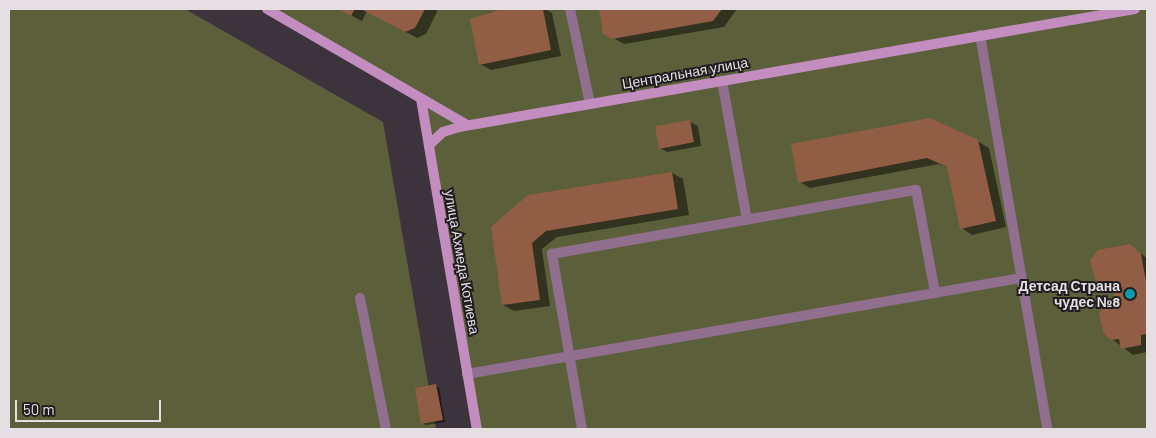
<!DOCTYPE html>
<meta charset="utf-8">
<style>
body{margin:0}
#map{position:relative;width:1156px;height:438px;overflow:hidden;background:#3c333c;font-family:Barlow,sans-serif}
div>[style]{position:absolute}
[style*='--x']{left:calc(var(--x)*1px);top:calc(var(--y)*1px);width:calc(var(--w)*1px);rotate:calc(var(--a)*1deg)}
.green>*{inset:0;background:#5c603a}
.shadow>*{inset:0;background:#0007}
.building>*{inset:0;background:#915d44}
.lane>*{height:10px;margin:-5px;padding:0 5px;transform-origin:5px;border-radius:5px;background:#916f8e}
.secondary>*{height:10px;margin:-5px;padding:0 5px;transform-origin:5px;border-radius:5px;background:#c38dc0}
.dots>*{width:14px;height:14px;translate:-50% -50%;box-sizing:border-box;border:2px solid #211c20;border-radius:50%}
span{translate:-50% -50%;white-space:nowrap;text-align:center;line-height:1.15;-webkit-text-stroke:4px #211c20;paint-order:stroke}
.street-label{font-size:14px;color:#e5dfe4}
.poi-label{font-size:14px;color:#e5dfe4;font-weight:700}
.right{translate:-100% -50%;text-align:right}
.frame{position:absolute;inset:0;border:10px solid #e5dfe4;pointer-events:none}
.scale{position:absolute;left:15px;top:400px;width:146px;height:22px;box-sizing:border-box;border:2px solid #e5dfe4;border-top:0;padding-left:6px;font-size:15px;line-height:18px;white-space:nowrap;color:#e5dfe4;-webkit-text-stroke:4px #211c20;paint-order:stroke}
</style>
<div id="map">
<div class="green">
<i style="clip-path:polygon(9px 9px,185px 9px,383px 122px,436px 429px,9px 429px)"></i>
<i style="clip-path:polygon(267px 9px,1147px 9px,1147px 429px,477px 429px,421px 99px)"></i>
</div>
<div class="shadow">
<i style="clip-path:polygon(339px 9px,436px 9px,437px 12px,426px 34px,417px 38px,367px 11px,362px 21px)"></i>
<i style="clip-path:polygon(508px 9px,545px 9px,552px 13px,561px 56px,491px 70px,480px 64px,487px 13px)"></i>
<i style="clip-path:polygon(600px 9px,737px 9px,724px 27px,624px 44px,604px 33px)"></i>
<i style="clip-path:polygon(690px 122px,698px 126px,701px 146px,667px 152px,660px 148px)"></i>
<i style="clip-path:polygon(977px 141px,989px 148px,1006px 227px,972px 235px,962px 228px,948px 168px,939px 164px,810px 188px,800px 182px)"></i>
<i style="clip-path:polygon(672px 173px,683px 179px,689px 215px,557px 237px,542px 249px,550px 306px,514px 311px,503px 305px,492px 228px)"></i>
<i style="clip-path:polygon(1130px 246px,1147px 258px,1147px 352px,1133px 355px,1112px 339px,1117px 303px,1113px 289px,1096px 278px)"></i>
<i style="clip-path:polygon(436px 386px,439px 388px,445px 422px,426px 425px,422px 423px)"></i>
</div>
<div class="building">
<i style="clip-path:polygon(338px 9px,355px 9px,351px 16px)"></i>
<i style="clip-path:polygon(361px 9px,425px 9px,415px 28px,405px 32px)"></i>
<i style="clip-path:polygon(502px 9px,543px 9px,551px 50px,479px 65px,470px 19px)"></i>
<i style="clip-path:polygon(599px 9px,722px 9px,713px 21px,612px 39px,603px 34px)"></i>
<i style="clip-path:polygon(930px 118px,978px 140px,996px 221px,960px 229px,947px 167px,927px 158px,798px 183px,791px 144px)"></i>
<i style="clip-path:polygon(690px 120px,694px 142px,659px 149px,655px 126px)"></i>
<i style="clip-path:polygon(672px 172px,678px 209px,546px 231px,532px 243px,540px 300px,502px 305px,491px 227px,528px 195px)"></i>
<i style="clip-path:polygon(1130px 244px,1141px 254px,1147px 287px,1147px 334px,1141px 335px,1141px 345px,1121px 349px,1119px 339px,1111px 340px,1104px 334px,1099px 314px,1105px 303px,1116px 302px,1111px 283px,1102px 284px,1095px 279px,1090px 261px,1098px 250px)"></i>
<i style="clip-path:polygon(436px 384px,443px 420px,421px 424px,415px 388px)"></i>
</div>
<div class="lane">
<i style="--x:570;--y:9;--w:97;--a:78.1"></i>
<i style="--x:980;--y:35;--w:400;--a:80.3"></i>
<i style="--x:722;--y:81;--w:141;--a:79.8"></i>
<i style="--x:360;--y:298;--w:134;--a:78.8"></i>
<i style="--x:467;--y:374;--w:562;--a:-9.83"></i>
<i style="--x:582;--y:429;--w:178;--a:-99.7"></i>
<i style="--x:552;--y:254;--w:370;--a:-10"></i>
<i style="--x:916;--y:190;--w:105;--a:79.5"></i>
</div>
<div class="secondary">
<i style="--x:267;--y:9;--w:231;--a:30.1"></i>
<i style="--x:421;--y:99;--w:335;--a:80.4"></i>
<i style="--x:429;--y:145;--w:19;--a:-43"></i>
<i style="--x:443;--y:132;--w:17;--a:-17"></i>
<i style="--x:459;--y:127;--w:686;--a:-9.9"></i>
</div>
<div class="dots">
<i style="left:1130px;top:294px;background:#0f9aa8"></i>
</div>
<div class="street-label">
<span style="left:685px;top:73px;rotate:-10deg">Центральная улица</span>
<span style="left:462px;top:262px;rotate:80deg">улица Ахмеда Котиева</span>
</div>
<div class="poi-label">
<span class="right" style="left:1120px;top:294px">Детсад Страна<br>чудес №8</span>
</div>
<div class="frame"></div>
<div class="scale">50 m</div>
</div>
